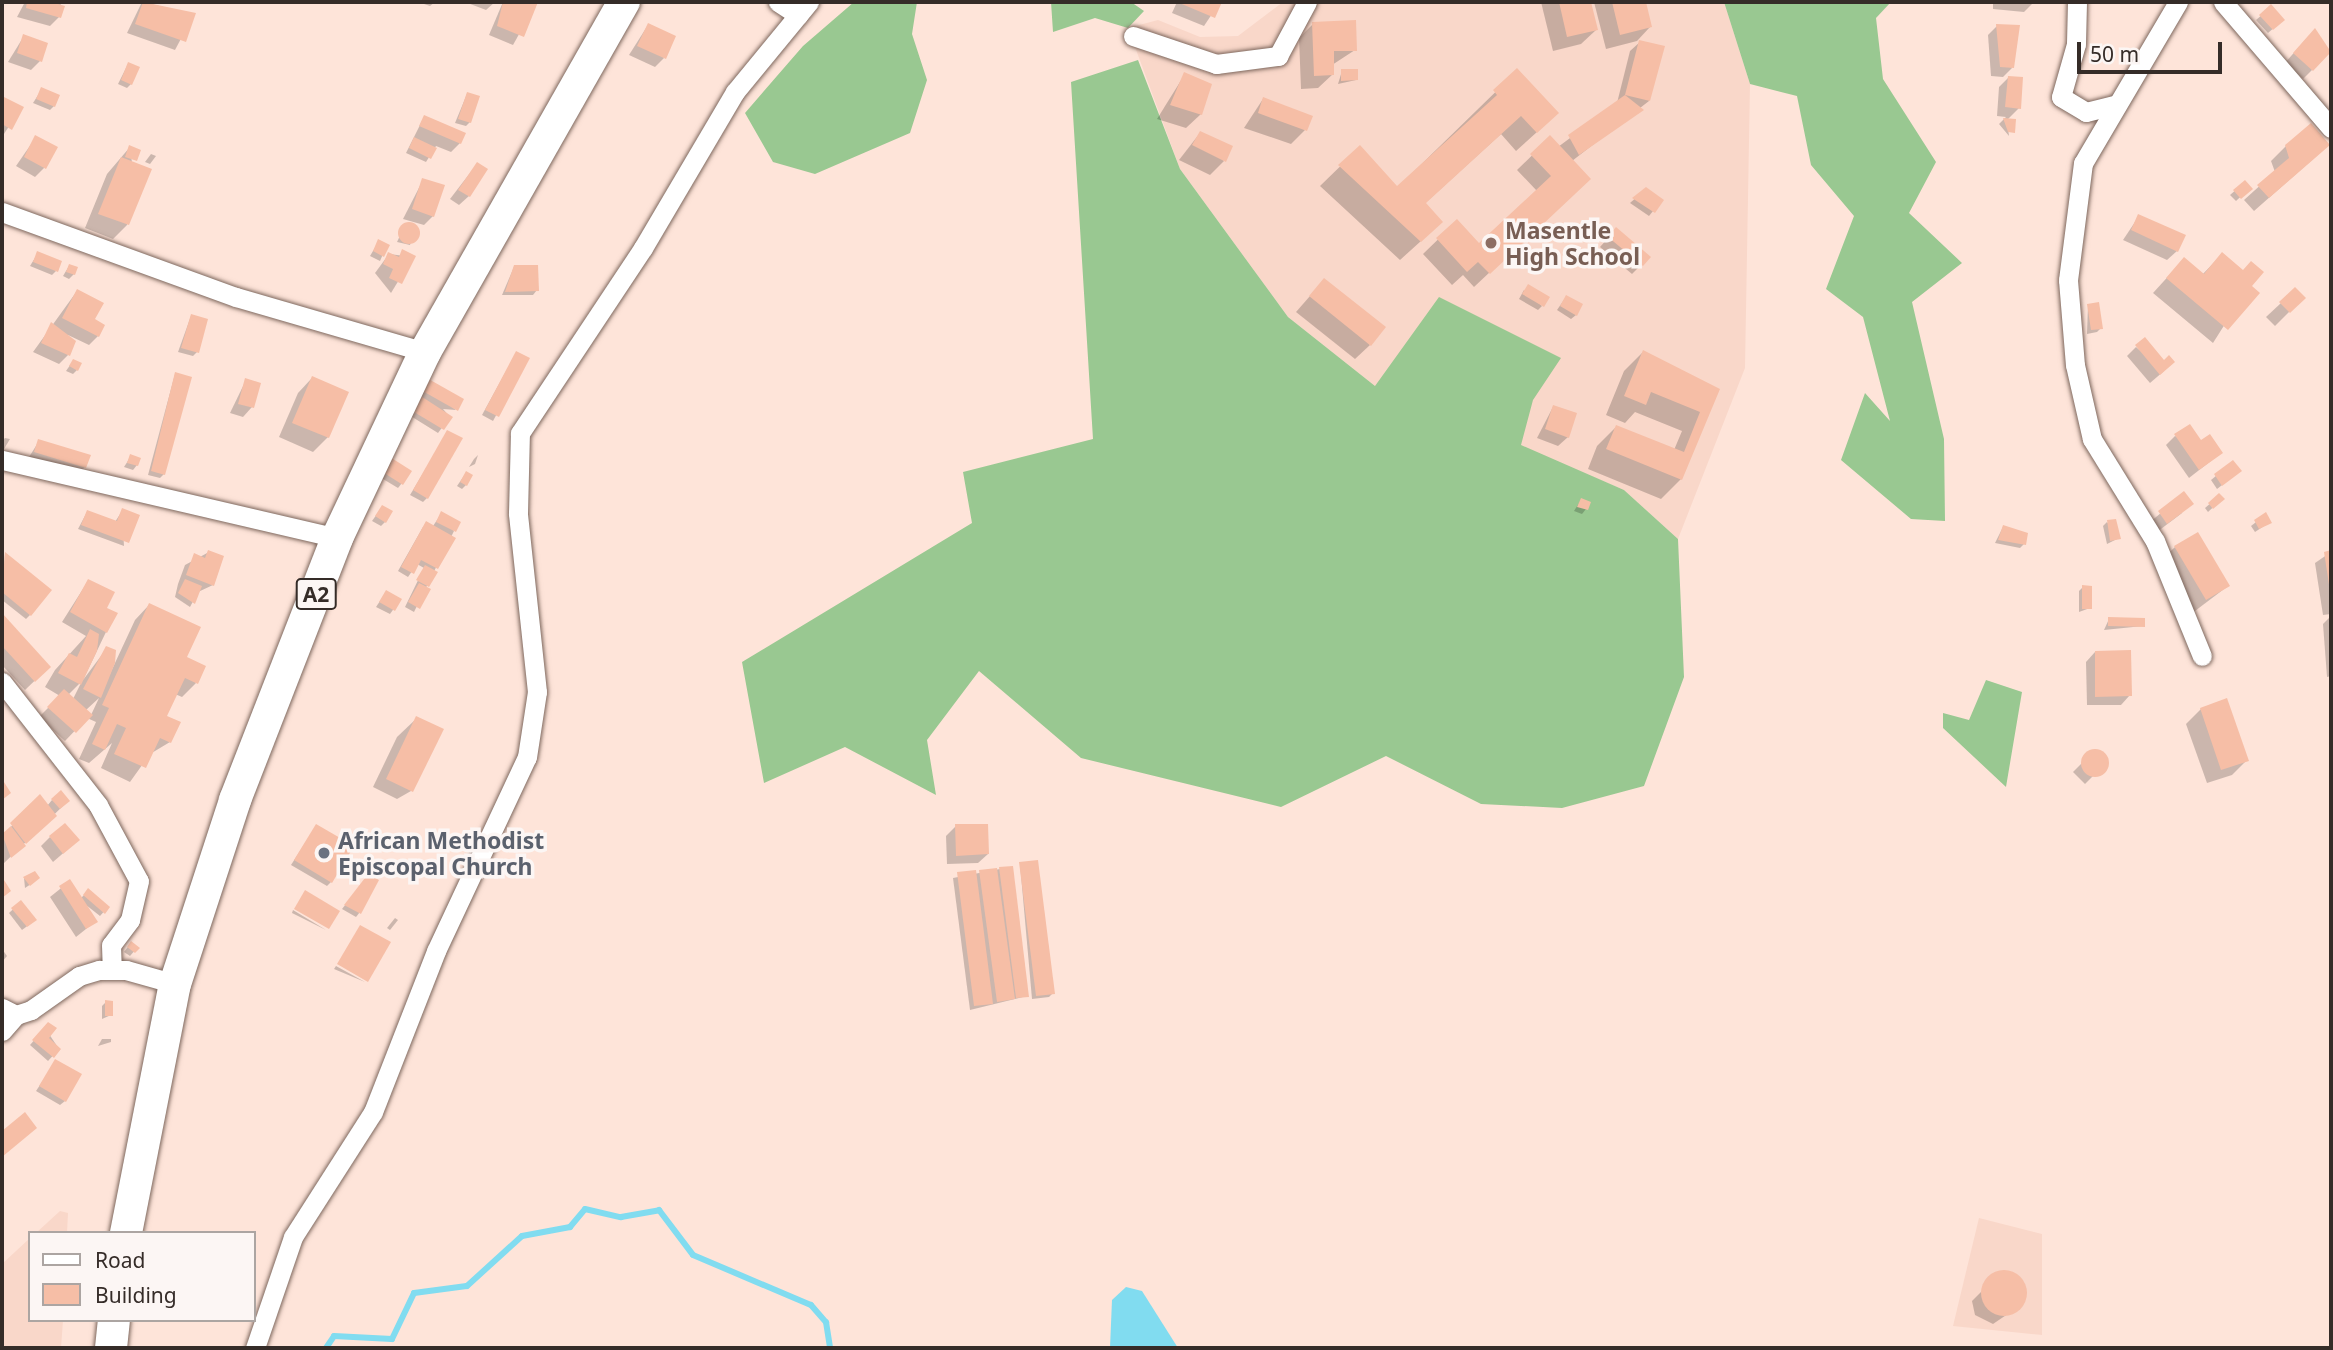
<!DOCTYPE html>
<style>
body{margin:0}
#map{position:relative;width:2333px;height:1350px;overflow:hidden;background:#fee4d9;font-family:"Noto Sans",sans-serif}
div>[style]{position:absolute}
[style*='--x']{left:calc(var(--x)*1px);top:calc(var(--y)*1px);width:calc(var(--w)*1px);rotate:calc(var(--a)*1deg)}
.built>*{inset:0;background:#f9d7c9}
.forest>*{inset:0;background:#99c891}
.water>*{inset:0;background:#81dcf0}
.shadow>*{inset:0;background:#0003}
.stream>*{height:6px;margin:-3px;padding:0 3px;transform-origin:3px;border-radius:3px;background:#81dcf0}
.building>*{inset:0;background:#f6bea6}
.round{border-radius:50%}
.roads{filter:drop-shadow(0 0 2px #7d675d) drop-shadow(0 0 2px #7d675d)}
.street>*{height:19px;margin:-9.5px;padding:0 9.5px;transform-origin:9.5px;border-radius:9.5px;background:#fff}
.primary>*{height:32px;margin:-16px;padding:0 16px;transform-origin:16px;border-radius:16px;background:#fff}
.dots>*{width:19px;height:19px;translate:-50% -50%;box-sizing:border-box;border:4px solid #fcf6f4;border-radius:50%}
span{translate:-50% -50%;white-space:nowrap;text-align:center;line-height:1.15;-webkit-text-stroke:7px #fcf6f4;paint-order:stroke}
.shield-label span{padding:2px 5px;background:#fcf6f4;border:2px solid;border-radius:5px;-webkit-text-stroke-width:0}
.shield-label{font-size:21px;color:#352c28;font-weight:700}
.education-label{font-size:23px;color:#785e54;font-weight:700}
.left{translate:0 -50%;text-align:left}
.worship-label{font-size:23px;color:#5b616d;font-weight:700}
.frame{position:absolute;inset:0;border:4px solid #352c28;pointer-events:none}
.legend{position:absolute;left:28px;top:1231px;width:228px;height:91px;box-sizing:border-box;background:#fcf6f4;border:2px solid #aca5a2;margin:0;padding:9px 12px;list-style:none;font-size:21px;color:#352c28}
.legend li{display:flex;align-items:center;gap:14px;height:35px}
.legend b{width:35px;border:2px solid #aca5a2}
.scale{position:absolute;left:2077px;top:42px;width:145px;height:32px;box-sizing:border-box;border:4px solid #352c28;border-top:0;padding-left:9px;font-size:21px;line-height:24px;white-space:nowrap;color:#352c28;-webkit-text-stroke:5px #fcf6f4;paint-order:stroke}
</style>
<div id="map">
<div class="built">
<i style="clip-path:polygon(1283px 2px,1724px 2px,1750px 84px,1745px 368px,1678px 539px,1624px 490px,1375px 386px,1288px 317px,1180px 169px,1128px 28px,1158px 20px,1200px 37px,1238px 36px)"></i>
<i style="clip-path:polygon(60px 1211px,68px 1213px,67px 1233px,36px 1233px)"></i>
<i style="clip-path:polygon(1979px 1218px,2042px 1234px,2042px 1335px,1953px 1326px)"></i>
<i style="clip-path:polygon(30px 1238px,30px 1320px,63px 1320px,61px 1348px,2px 1348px,2px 1264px)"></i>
</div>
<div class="forest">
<i style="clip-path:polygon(854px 2px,917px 2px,912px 34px,927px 80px,910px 133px,815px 174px,773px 162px,745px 113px,803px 46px)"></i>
<i style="clip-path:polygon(1051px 2px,1131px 2px,1144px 11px,1128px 28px,1095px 18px,1053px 32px)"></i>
<i style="clip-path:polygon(1724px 2px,1891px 2px,1876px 18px,1883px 79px,1936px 162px,1909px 213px,1962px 263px,1912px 302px,1944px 439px,1945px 521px,1911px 519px,1841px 460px,1865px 393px,1890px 421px,1863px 317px,1826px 289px,1854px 216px,1811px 165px,1797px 96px,1750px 84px)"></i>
<i style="clip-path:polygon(1138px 60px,1180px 169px,1288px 317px,1375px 386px,1439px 297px,1561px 358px,1533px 400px,1521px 445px,1624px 490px,1678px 539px,1684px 677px,1644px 786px,1562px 808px,1481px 804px,1386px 756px,1281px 807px,1081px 758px,979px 671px,927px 740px,936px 795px,845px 747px,764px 783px,742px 662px,972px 523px,963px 472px,1093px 439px,1071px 82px)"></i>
<i style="clip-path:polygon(1986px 680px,2022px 692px,2006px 787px,1943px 728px,1943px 713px,1969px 720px)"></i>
</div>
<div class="water">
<i style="clip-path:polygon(1126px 1287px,1142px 1291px,1178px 1348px,1110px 1348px,1112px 1300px)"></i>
</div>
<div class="shadow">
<i style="clip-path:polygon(25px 2px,61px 2px,59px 17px,50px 26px,17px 17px)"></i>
<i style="clip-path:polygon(142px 2px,194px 14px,175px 50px,127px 33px)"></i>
<i style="clip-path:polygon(418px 2px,435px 2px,430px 6px)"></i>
<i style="clip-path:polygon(465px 2px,495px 2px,486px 10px)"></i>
<i style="clip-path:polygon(503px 2px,537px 2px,513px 45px,489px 35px)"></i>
<i style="clip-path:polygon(1177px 2px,1220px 2px,1204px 26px,1172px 13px)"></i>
<i style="clip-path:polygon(1541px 2px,1589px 2px,1596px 30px,1581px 44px,1553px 51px)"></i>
<i style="clip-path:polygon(1594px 2px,1644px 2px,1650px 27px,1637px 41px,1606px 49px)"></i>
<i style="clip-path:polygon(1993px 2px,2033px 2px,2033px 3px,2024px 12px,1993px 9px)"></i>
<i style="clip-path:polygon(2271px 7px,2283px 20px,2268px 33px,2256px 20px)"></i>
<i style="clip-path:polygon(1313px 24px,1355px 50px,1332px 65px,1333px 74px,1318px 88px,1301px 89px,1299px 38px)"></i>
<i style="clip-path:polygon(648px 25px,664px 58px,655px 67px,629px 55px)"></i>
<i style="clip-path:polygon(1997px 26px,2012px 68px,2003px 77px,1991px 76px,1988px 35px)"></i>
<i style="clip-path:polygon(24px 36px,40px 61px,31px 70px,8px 62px)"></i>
<i style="clip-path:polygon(2306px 39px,2312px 70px,2303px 79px,2285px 63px)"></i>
<i style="clip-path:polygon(1640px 42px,1649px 101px,1572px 161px,1574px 193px,1474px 287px,1463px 275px,1452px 285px,1423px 254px,1457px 221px,1479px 245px,1537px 191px,1517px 170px,1550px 138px,1558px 147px,1617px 103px,1630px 51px)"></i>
<i style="clip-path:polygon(128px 64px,131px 84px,127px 88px,118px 84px)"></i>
<i style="clip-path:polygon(1342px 71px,1356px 80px,1338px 84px)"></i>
<i style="clip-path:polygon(1517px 71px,1537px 132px,1516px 151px,1501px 134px,1424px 204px,1421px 241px,1400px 260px,1320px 186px,1359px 148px,1397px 188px)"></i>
<i style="clip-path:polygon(1185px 74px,1201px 114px,1186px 128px,1157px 119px)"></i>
<i style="clip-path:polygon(2008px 78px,2019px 108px,2007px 120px,2009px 136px,1999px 124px,2006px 117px,1997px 116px,1999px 87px)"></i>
<i style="clip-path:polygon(42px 89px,54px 106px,50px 110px,33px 103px)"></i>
<i style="clip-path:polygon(467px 94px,470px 122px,466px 126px,455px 123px)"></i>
<i style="clip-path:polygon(2px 98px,21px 108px,2px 137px)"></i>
<i style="clip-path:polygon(1263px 99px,1305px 130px,1291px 144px,1244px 128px)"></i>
<i style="clip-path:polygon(424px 117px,460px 143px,451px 152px,436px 146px,426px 162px,406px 153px)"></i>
<i style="clip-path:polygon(1200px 133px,1224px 161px,1210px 175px,1179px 160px)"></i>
<i style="clip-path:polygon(36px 137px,45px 167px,35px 177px,16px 166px)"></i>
<i style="clip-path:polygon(2286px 146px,2313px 159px,2254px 211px,2244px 200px,2275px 172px,2271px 161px)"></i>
<i style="clip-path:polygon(130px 147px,132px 163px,149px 170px,127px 225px,113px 239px,85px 228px,107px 174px)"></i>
<i style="clip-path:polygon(151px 154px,156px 156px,150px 164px,145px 162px)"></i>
<i style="clip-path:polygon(477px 164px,469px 196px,459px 205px,450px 199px)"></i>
<i style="clip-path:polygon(423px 180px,433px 216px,424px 225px,403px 219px)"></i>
<i style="clip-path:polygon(2245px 182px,2250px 188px,2236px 201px,2230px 195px)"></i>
<i style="clip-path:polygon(1646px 189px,1662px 200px,1649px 216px,1630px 203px)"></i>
<i style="clip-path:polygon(2139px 216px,2177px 251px,2167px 260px,2123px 240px)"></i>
<i style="clip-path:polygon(405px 225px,416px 227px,410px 245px,397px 242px)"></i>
<i style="clip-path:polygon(1616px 229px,1649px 257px,1632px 274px,1600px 247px)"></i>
<i style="clip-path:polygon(379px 241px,387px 245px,380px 261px,370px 256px)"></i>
<i style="clip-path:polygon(38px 253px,56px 271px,52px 275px,30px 266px)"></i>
<i style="clip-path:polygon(389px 254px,413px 257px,391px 293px,375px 273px)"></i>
<i style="clip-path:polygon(2222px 254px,2249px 286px,2213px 343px,2153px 293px,2184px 259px,2202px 275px)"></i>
<i style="clip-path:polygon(69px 266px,74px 274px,69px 279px,63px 276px)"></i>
<i style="clip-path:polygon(514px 267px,537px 290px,533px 295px,502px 295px)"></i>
<i style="clip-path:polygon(1324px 280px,1370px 345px,1355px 359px,1296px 312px)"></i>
<i style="clip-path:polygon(1524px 290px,1542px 306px,1538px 310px,1519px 299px)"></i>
<i style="clip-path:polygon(77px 291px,98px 336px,89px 345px,68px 335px,68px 355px,59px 364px,33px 352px)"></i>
<i style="clip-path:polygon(1566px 297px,1576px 315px,1571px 319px,1557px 310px)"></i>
<i style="clip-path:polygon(2303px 298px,2275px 326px,2266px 317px,2281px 303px)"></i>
<i style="clip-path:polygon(2088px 305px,2101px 328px,2097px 332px,2087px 334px)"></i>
<i style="clip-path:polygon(191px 316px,197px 352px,193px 356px,178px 352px)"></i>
<i style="clip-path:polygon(2136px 347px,2164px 371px,2150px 383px,2127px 356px)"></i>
<i style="clip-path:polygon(1643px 352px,1718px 390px,1681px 479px,1661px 499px,1588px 469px,1597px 446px,1616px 427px,1674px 450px,1682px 431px,1635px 412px,1625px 423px,1606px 415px,1624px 371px)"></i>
<i style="clip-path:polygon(516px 353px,527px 358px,493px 421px,482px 415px)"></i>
<i style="clip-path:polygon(73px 361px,77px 370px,73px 374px,66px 371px)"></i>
<i style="clip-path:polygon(175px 374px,164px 474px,160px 478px,148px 475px)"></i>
<i style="clip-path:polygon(312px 378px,328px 437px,313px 452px,279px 437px,298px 393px)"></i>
<i style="clip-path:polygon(246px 380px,252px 407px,243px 417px,230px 413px)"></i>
<i style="clip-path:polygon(422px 384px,456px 410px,443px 409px,450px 417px,438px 433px,401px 410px)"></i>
<i style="clip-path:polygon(1553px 407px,1568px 437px,1558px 446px,1537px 438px)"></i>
<i style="clip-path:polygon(448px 432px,427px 498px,423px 502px,410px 495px)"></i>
<i style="clip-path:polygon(2175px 436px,2221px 453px,2189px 478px,2166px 445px)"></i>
<i style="clip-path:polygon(5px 438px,10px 439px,4px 449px,2px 441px)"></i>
<i style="clip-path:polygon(39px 441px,85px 467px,75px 477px,26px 462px)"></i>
<i style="clip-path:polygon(478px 455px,475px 464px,469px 467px,474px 459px)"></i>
<i style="clip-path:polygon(131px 456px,137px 465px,133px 470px,124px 467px)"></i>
<i style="clip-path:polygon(2233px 462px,2235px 475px,2217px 489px,2211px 480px)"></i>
<i style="clip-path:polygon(386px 463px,402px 483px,398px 488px,378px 476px)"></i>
<i style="clip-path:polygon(466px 473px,466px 485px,462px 489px,457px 486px)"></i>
<i style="clip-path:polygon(2184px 494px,2182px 513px,2157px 532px,2150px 522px)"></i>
<i style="clip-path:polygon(2219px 496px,2222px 499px,2208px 512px,2205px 508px)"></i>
<i style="clip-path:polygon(1581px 500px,1586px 509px,1582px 514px,1574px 511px)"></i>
<i style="clip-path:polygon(382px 507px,385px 522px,381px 526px,372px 521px)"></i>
<i style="clip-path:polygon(122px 511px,124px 546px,78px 529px,87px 512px,115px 522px)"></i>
<i style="clip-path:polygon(441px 514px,454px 531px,414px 612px,405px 607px,424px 568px,417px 564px,408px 577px,398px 571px,423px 527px,433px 526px)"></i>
<i style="clip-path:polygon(2265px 515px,2270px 522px,2255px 532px,2251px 526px)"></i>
<i style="clip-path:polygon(2107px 522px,2119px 538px,2107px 544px,2103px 526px)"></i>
<i style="clip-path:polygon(2003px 527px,2024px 544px,2020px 548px,1995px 543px)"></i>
<i style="clip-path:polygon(2175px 547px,2228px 586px,2191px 614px,2160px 561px)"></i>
<i style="clip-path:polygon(209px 552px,213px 585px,198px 592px,190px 607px,175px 597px,178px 584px,185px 565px)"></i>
<i style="clip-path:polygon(2331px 552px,2331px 614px,2323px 615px,2315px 563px)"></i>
<i style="clip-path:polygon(5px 554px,30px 615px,26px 619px,2px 600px)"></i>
<i style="clip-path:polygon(evenodd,88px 581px,105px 609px,106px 632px,83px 680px,107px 648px,108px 678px,135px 620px,149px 605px,196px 683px,182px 697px,175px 694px,165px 717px,170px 742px,150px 754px,130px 782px,101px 768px,112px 743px,89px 763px,79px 759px,96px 722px,87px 718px,65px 741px,39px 717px,60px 696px,45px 687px,55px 670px,86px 636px,62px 622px,88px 581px,80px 683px,81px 683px,73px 699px,68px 695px,80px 683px,88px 581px,99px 698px,91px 715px,86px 710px,99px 698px)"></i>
<i style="clip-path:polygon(2083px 587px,2090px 608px,2079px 612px,2079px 591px)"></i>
<i style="clip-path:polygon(386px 592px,400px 600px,390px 614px,376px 607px)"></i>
<i style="clip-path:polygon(2px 616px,49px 667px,25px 690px,2px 665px)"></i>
<i style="clip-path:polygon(2331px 616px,2331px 676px,2327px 677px,2323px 624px)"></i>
<i style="clip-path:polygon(2109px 619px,2143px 626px,2104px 630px)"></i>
<i style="clip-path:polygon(2095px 652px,2130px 695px,2121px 705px,2087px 705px,2086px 662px)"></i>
<i style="clip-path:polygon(2201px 709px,2247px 760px,2232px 775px,2207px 783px,2186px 724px)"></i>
<i style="clip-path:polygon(417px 718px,411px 791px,397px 799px,373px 787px,397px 737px)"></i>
<i style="clip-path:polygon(2094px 751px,2107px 762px,2085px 784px,2073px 772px)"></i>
<i style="clip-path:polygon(40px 797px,47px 806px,52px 800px,64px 805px,2px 865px,2px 836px)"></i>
<i style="clip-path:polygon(316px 826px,331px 882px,327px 886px,291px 865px)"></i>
<i style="clip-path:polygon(956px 826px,988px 854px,978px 863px,947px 864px,946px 836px)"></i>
<i style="clip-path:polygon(50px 837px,68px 849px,53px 862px,41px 846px)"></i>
<i style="clip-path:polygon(1020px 864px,1053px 993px,1049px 997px,1032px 999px)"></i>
<i style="clip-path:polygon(1000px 869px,1027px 996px,970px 1010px,953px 878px)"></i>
<i style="clip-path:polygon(24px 878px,34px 882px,25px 888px)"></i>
<i style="clip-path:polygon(70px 881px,81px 898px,88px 891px,108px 907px,100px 916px,86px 905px,96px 921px,76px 937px,50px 897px)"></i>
<i style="clip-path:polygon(364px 881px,360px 912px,356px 917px,342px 909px)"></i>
<i style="clip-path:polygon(21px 902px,30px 924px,22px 930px,9px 913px)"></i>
<i style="clip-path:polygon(293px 910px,326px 930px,292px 913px)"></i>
<i style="clip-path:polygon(395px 918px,398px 920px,390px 930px,387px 928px)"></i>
<i style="clip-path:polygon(131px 943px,137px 948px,130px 956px,124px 952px)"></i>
<i style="clip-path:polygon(2px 949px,7px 956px,2px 962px)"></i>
<i style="clip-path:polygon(336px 966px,365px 982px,334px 969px)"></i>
<i style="clip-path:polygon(106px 1002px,111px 1015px,102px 1019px,102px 1006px)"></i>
<i style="clip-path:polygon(45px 1028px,59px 1049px,48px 1061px,30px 1045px)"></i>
<i style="clip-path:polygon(102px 1039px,111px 1039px,111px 1042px,98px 1046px)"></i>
<i style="clip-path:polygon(56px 1061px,65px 1101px,60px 1105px,36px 1091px)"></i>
<i style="clip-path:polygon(2001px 1272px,2020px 1279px,2021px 1305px,1993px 1324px,1975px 1315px,1972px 1301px)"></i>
</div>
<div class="stream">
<i style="--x:326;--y:1348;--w:14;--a:-56"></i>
<i style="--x:334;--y:1336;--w:58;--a:3"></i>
<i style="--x:392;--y:1339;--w:51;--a:-64.4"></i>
<i style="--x:414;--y:1293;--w:53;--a:-7.5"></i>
<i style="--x:467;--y:1286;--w:74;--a:-42.3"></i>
<i style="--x:522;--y:1236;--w:49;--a:-10.6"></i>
<i style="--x:570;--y:1227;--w:23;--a:-50"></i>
<i style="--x:585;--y:1209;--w:37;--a:13"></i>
<i style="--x:621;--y:1217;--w:39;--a:-10"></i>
<i style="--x:659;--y:1210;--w:56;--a:52.9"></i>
<i style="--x:693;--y:1255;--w:128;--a:23"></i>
<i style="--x:811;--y:1305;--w:23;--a:49"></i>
<i style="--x:826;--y:1322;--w:26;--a:81"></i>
</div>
<div class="building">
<i style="clip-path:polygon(27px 2px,51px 2px,65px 6px,61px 18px,26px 8px)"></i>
<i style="clip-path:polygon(143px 2px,196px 13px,186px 42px,135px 24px)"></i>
<i style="clip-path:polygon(503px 2px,538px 2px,524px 37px,497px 26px)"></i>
<i style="clip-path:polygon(1177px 2px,1222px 2px,1215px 18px)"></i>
<i style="clip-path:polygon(1559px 2px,1591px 2px,1598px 30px,1567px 37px)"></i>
<i style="clip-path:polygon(1612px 2px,1646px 2px,1652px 27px,1620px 35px)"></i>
<i style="clip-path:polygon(2271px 4px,2285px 20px,2273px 30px,2259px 15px)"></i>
<i style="clip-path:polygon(1356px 20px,1357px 51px,1334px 51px,1334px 75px,1314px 76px,1312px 22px)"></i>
<i style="clip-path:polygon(648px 23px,676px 36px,666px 59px,637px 46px)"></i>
<i style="clip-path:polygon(1996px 24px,2020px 25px,2014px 68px,2000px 67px)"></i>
<i style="clip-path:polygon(2315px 28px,2331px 52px,2313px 71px,2293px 53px)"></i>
<i style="clip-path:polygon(23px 34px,48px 43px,42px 62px,17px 53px)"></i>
<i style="clip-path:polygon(1639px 40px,1665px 46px,1650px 101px,1625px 95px)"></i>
<i style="clip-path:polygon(128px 62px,140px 67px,132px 85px,121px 80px)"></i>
<i style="clip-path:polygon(1517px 68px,1559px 113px,1537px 133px,1521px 116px,1426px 203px,1443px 222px,1421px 242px,1338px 165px,1360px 145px,1397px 186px,1497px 95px,1493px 90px)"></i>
<i style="clip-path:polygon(1341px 69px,1358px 69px,1358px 80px,1341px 81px)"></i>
<i style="clip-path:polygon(1184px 72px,1212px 84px,1202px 115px,1170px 105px)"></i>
<i style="clip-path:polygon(2008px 76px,2023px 77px,2021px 109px,2005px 107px)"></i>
<i style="clip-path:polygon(41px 87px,60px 95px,55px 107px,36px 99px)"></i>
<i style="clip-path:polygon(467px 92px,480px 96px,471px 123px,458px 119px)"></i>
<i style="clip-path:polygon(1625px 95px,1644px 110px,1579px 155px,1568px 135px)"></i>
<i style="clip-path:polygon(2px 96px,24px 107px,12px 130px,2px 124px)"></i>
<i style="clip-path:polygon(1263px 97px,1313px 116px,1307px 131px,1258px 113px)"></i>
<i style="clip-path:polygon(424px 115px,466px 133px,461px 144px,419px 126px)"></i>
<i style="clip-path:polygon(2003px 118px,2016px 119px,2015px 133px,2008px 132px)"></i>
<i style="clip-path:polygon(2311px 123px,2330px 145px,2269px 198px,2257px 185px,2289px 158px,2285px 145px)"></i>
<i style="clip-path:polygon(1200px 131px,1233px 146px,1226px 162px,1192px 145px)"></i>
<i style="clip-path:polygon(35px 135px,58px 147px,46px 169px,24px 157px)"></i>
<i style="clip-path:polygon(1550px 135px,1591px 179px,1490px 274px,1478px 262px,1467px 272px,1436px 238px,1457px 219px,1479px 243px,1551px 176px,1530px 154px)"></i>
<i style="clip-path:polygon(414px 137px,437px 148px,431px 159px,409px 148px)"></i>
<i style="clip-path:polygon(129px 145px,141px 150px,137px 161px,125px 157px)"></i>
<i style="clip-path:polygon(121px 157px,152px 169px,129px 225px,98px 214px)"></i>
<i style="clip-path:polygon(477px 162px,488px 169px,470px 197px,458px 190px)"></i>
<i style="clip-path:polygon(422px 178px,445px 185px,434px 217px,412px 209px)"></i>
<i style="clip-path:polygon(2245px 180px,2253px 189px,2241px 199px,2233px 190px)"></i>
<i style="clip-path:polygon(1646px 187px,1664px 200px,1655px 213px,1632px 198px)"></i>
<i style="clip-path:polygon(2138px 214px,2186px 235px,2178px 252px,2131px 230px)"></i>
<i class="round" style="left:398px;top:222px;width:22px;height:22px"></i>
<i style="clip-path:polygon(1616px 227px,1651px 257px,1643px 266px,1608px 237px)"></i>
<i style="clip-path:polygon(378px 239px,390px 245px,384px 257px,373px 251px)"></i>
<i style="clip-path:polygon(402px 249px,416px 256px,402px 284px,389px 278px,393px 269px,383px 264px,388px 252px,399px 257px)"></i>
<i style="clip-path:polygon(37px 251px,62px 261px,58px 272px,33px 262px)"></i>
<i style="clip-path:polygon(2222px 252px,2243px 270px,2251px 261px,2264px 272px,2252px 286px,2260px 293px,2228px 330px,2166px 278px,2184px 257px,2204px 274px)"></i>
<i style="clip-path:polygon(69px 264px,78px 267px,75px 275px,66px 272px)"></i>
<i style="clip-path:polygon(514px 265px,538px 265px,539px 291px,505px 292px)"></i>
<i style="clip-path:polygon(1324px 278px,1386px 327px,1371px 346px,1309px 296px)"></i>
<i style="clip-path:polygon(1528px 284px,1550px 297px,1544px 307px,1522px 294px)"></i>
<i style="clip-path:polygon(2295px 287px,2306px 298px,2290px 313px,2279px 302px)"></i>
<i style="clip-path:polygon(77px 289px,104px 303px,95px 319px,105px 325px,99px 337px,62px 318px)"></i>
<i style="clip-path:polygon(1566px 295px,1583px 304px,1577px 316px,1560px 306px)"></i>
<i style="clip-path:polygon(2099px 302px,2103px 329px,2091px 330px,2087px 304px)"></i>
<i style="clip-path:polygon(191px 314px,208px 319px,199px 353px,181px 348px)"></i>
<i style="clip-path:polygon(51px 322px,76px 341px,70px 356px,41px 343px)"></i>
<i style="clip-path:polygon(2145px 337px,2164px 360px,2169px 355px,2175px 362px,2160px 375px,2135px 345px)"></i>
<i style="clip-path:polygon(1643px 350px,1720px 389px,1682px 480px,1606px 449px,1616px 425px,1684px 452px,1700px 412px,1651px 392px,1646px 405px,1624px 396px)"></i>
<i style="clip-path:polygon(516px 351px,530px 358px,499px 417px,485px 410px)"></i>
<i style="clip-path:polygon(73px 359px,82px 363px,78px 371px,69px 366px)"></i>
<i style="clip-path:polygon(175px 372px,192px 377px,165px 475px,151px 471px)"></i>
<i style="clip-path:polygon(312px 376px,349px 392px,329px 438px,292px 423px)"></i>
<i style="clip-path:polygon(425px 377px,464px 399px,458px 411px,419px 389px)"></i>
<i style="clip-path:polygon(245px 378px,261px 383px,254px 408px,238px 404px)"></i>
<i style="clip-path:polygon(413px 391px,453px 417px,444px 430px,404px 406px)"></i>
<i style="clip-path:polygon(1553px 405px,1577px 413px,1569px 438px,1545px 429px)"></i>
<i style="clip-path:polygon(2190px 424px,2201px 440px,2210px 434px,2223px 453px,2199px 470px,2174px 434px)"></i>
<i style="clip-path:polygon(447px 430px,463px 438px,428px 499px,413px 490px)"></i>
<i style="clip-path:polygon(38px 439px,91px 455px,86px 468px,34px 452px)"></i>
<i style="clip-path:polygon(130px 454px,141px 458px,138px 466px,127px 463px)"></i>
<i style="clip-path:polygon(390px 457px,412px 471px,403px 485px,381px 471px)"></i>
<i style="clip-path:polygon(2233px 460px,2242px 471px,2222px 486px,2214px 474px)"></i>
<i style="clip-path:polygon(466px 471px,473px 475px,467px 486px,460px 482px)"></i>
<i style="clip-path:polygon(2184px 491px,2194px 504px,2167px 524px,2158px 511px)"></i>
<i style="clip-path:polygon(2219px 493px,2225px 499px,2213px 509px,2208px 503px)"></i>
<i style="clip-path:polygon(1581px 498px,1591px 502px,1588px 510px,1577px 507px)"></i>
<i style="clip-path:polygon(382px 505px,393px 511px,386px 523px,375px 516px)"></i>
<i style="clip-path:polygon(122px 508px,140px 515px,129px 543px,81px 525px,87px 510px,117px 521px)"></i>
<i style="clip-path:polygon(441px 511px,461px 522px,456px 532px,436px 522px)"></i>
<i style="clip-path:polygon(2266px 512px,2272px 523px,2259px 529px,2254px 520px)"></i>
<i style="clip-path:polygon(2116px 519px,2121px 539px,2110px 541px,2107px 520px)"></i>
<i style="clip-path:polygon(426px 521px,456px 538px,438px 569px,421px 560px,414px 574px,401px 567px)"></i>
<i style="clip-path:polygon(2003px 525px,2028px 533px,2026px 545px,1998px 540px)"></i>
<i style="clip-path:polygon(2198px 532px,2230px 586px,2206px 600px,2174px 546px)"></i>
<i style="clip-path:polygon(208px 550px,224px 556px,214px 586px,186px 575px,194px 553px,205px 558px)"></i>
<i style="clip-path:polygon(2331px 550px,2331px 591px,2330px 591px,2324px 552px)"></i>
<i style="clip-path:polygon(5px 552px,52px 590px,31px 616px,2px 592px)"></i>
<i style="clip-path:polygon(425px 565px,438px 572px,429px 587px,416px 580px)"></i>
<i style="clip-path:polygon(88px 579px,115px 592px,107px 608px,118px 613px,107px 633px,70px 612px)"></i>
<i style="clip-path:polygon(185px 579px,202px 586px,195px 604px,178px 593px)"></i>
<i style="clip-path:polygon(419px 583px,431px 589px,420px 609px,408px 602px)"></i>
<i style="clip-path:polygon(2082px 585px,2092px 586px,2092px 609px,2082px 609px)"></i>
<i style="clip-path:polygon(386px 590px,402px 599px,395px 611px,379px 602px)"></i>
<i style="clip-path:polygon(149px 603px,201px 627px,187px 657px,206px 666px,198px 684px,185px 678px,167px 716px,181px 722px,171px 743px,160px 738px,146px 768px,114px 754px,126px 728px,117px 724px,105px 750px,92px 744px,109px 708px,102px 705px)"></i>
<i style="clip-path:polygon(2px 613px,51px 667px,35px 682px,2px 646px)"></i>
<i style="clip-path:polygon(2108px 617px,2145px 618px,2145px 627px,2108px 626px)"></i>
<i style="clip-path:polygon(90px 629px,99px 634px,97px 651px,81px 685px,58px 673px,69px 653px,77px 657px)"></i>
<i style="clip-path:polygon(106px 646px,116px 650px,115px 663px,101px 698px,83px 689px)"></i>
<i style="clip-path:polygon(2131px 650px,2132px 696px,2095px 697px,2095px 651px)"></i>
<i style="clip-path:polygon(64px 689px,93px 715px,76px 733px,47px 707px)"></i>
<i style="clip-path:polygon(2227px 698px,2249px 761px,2221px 770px,2200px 708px)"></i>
<i style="clip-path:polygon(416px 716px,444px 729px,413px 792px,386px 779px)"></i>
<i class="round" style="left:2081px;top:749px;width:28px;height:28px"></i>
<i style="clip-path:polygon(2px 779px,11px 793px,2px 800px)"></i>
<i style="clip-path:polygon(61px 790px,70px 801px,60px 809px,51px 799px)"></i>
<i style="clip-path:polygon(40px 794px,57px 816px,26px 844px,10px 823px)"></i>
<i style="clip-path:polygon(65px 823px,80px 840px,63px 854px,49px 836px)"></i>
<i style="clip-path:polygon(316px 824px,354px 846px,332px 883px,294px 860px)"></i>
<i style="clip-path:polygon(955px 824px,988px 824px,989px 854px,956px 856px)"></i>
<i style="clip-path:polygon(11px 826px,26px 846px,11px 858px,2px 834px)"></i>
<i style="clip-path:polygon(1038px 860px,1055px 994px,1036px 996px,1019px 862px)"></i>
<i style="clip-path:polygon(1013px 866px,1029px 997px,1016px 998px,999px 867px)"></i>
<i style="clip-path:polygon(997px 868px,1015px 999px,997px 1002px,979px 870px)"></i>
<i style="clip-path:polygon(976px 870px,993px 1004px,974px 1006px,957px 872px)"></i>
<i style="clip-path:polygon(35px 871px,40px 878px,30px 886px,23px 877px)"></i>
<i style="clip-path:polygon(368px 874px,379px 880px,361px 914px,344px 905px)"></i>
<i style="clip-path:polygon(70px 879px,98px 922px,86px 929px,59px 886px)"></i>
<i style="clip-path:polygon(4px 880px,11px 891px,2px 898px,2px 881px)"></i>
<i style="clip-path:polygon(88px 888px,110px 907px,105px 914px,83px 895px)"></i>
<i style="clip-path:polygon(305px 890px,340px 911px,329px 929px,294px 909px)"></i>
<i style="clip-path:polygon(21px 900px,37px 920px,27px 927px,11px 908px)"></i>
<i style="clip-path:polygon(360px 925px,391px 942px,368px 982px,337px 964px)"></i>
<i style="clip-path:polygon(131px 941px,140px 948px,135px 953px,127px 947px)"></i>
<i style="clip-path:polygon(105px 1000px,113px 1001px,113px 1016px,105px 1016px)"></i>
<i style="clip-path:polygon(48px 1022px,57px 1028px,49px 1038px,61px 1049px,54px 1058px,32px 1040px)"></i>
<i style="clip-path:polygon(55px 1059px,82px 1074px,66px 1102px,39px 1086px)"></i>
<i style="clip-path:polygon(25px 1112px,37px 1128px,2px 1157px,2px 1131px)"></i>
<i class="round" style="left:1981px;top:1270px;width:46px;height:46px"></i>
</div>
<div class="roads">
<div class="street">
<i style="--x:778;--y:2;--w:24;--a:33"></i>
<i style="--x:2077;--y:2;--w:42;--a:91.4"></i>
<i style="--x:2076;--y:44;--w:55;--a:105.8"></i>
<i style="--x:2061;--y:97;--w:29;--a:31"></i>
<i style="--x:2086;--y:112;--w:32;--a:-14"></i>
<i style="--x:2178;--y:2;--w:187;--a:120.5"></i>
<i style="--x:2083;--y:163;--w:118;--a:97.3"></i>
<i style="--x:2068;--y:280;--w:85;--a:85.3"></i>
<i style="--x:2075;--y:365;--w:76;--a:77.1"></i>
<i style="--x:2092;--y:439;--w:120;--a:58.3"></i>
<i style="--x:2155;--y:541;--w:124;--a:67.8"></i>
<i style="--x:2223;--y:2;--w:166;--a:49.4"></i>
<i style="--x:1133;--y:36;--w:88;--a:18.6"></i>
<i style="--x:1216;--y:64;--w:63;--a:-7.4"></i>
<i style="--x:1278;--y:56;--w:61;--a:-61.8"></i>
<i style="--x:2;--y:212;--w:249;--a:20"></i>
<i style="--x:236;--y:297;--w:197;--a:16.2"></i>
<i style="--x:2;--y:460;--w:344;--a:13.1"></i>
<i style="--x:2;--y:682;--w:156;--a:52"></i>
<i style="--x:98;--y:805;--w:86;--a:61.7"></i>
<i style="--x:139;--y:881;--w:40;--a:103"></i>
<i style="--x:130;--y:920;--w:31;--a:127"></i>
<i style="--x:111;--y:945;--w:24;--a:88"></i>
<i style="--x:2;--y:1008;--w:16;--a:27"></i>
<i style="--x:16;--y:1015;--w:16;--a:-18"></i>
<i style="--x:31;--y:1010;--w:59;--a:-35.3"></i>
<i style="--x:79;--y:976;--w:21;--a:-17"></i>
<i style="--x:99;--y:970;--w:27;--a:0"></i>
<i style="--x:126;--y:970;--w:51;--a:15.9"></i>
<i style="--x:2;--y:1031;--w:21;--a:-49"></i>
<i style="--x:255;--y:1348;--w:117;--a:-71.1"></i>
<i style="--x:293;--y:1237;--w:148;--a:-57.4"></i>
<i style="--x:373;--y:1112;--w:173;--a:-68.6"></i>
<i style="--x:436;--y:951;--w:214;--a:-64.9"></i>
<i style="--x:527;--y:757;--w:66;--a:-81.3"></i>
<i style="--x:537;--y:692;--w:180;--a:-96.1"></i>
<i style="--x:518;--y:513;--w:80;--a:-88.6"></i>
<i style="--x:520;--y:433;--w:222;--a:-56.4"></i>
<i style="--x:643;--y:248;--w:181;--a:-59.5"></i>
<i style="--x:735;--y:92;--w:117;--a:-50.6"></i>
</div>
<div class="primary">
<i style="--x:126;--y:1233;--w:254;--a:-78.9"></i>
<i style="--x:175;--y:984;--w:194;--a:-71.9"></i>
<i style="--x:235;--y:800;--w:281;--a:-68.7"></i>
<i style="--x:337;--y:538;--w:206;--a:-64.7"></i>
<i style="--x:425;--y:352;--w:403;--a:-60.4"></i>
<i style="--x:111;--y:1348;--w:28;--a:-84"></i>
</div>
</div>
<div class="dots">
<i style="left:1491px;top:243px;background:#8d6e63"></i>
<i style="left:324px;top:853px;background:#6b7280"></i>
</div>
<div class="shield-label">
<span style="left:316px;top:594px">A2</span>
</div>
<div class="education-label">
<span class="left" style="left:1505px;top:243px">Masentle<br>High School</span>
</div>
<div class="worship-label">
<span class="left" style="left:338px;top:853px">African Methodist<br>Episcopal Church</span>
</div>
<div class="frame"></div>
<ul class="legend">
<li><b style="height:9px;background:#fff"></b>Road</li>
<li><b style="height:19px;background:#f6bea6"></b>Building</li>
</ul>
<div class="scale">50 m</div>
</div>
